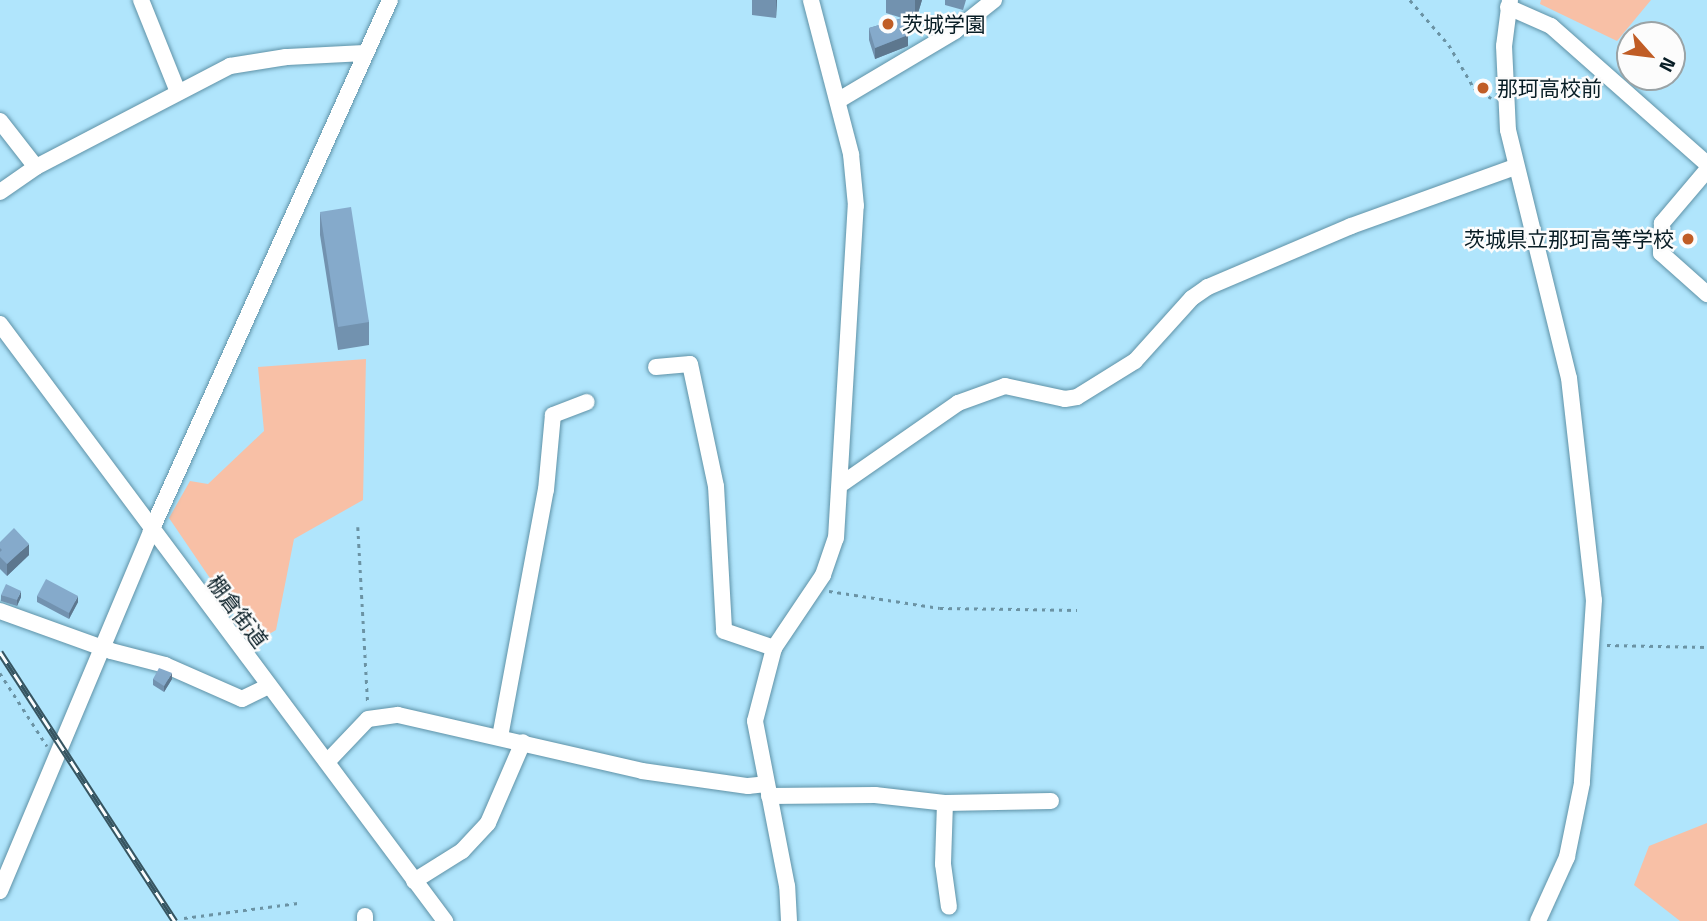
<!DOCTYPE html>
<meta charset="utf-8">
<style>
body{margin:0}
#map{position:relative;width:1707px;height:921px;overflow:hidden;background:#b0e5fc;font-family:"Titillium Web","Noto Sans JP",sans-serif}
div>[style]{position:absolute}
[style*='--x']{left:calc(var(--x)*1px);top:calc(var(--y)*1px);width:calc(var(--w)*1px);rotate:calc(var(--a)*1deg)}
.green>*{inset:0;background:#f8c0a6}
.path>*{height:2.5px;margin-top:-1.25px;transform-origin:0;background:repeating-linear-gradient(90deg,#6b93a4 0 3.5px,transparent 0 8.5px)}
.roads{filter:drop-shadow(0 0 2px #5f92a7) drop-shadow(0 0 2px #5f92a7)}
.minor>*{height:16px;margin:-8px;padding:0 8px;transform-origin:8px;border-radius:8px;background:#fff}
.rail>*{height:7px;margin-top:-3.5px;transform-origin:0;background:repeating-linear-gradient(90deg,#fcfcfc 0 13px,#375561 0 26px);box-sizing:border-box;border-block:2px solid #375561}
.wall>*{inset:0;background:#7292af}
.shaded-wall>*{inset:0;background:#5d778e}
.building>*{inset:0;background:#85aacb}
.dots>*{width:19px;height:19px;translate:-50% -50%;box-sizing:border-box;border:4px solid #fcfcfc;border-radius:50%}
span{translate:-50% -50%;white-space:nowrap;text-align:center;line-height:1.15;-webkit-text-stroke:5px #fcfcfc;paint-order:stroke}
.poi-label{font-size:21px;color:#081d25}
.left{translate:0 -50%;text-align:left}
.right{translate:-100% -50%;text-align:right}
.street-label{font-size:21px;color:#081d25}
.north{position:absolute;left:1616px;top:21px;width:70px;height:70px;box-sizing:border-box;background:#fcfcfc;border:2px solid #9aa3a6;border-radius:50%;rotate:118deg;font-size:19px;font-weight:700;line-height:28px;text-align:center;color:#081d25}
.north::after{content:'';display:block;margin:auto;width:24px;height:32px;background:#c05d26;clip-path:polygon(50% 0,100% 100%,50% 72%,0 100%)}
</style>
<div id="map">
<div class="green">
<i style="clip-path:polygon(1541px 0,1651px 0,1617px 41px,1540px 4px)"></i>
<i style="clip-path:polygon(366px 359px,363px 500px,294px 539px,276px 630px,254px 643px,169px 518px,190px 481px,208px 484px,264px 431px,258px 367px)"></i>
<i style="clip-path:polygon(1707px 823px,1707px 921px,1680px 921px,1634px 885px,1649px 846px)"></i>
</div>
<div class="path">
<i style="--x:1410;--y:0;--w:60;--a:49.1"></i>
<i style="--x:1449;--y:45;--w:50;--a:59.8"></i>
<i style="--x:1474;--y:88;--w:20;--a:30"></i>
<i style="--x:358;--y:527;--w:178;--a:86.8"></i>
<i style="--x:829;--y:591;--w:112;--a:8.7"></i>
<i style="--x:940;--y:608;--w:137;--a:0.8"></i>
<i style="--x:1607;--y:645;--w:100;--a:1.1"></i>
<i style="--x:0;--y:673;--w:87;--a:57.2"></i>
<i style="--x:184;--y:918;--w:115;--a:-7.5"></i>
</div>
<div class="roads">
<div class="minor">
<i style="--x:141;--y:0;--w:99;--a:68.1"></i>
<i style="--x:1510;--y:0;--w:46;--a:97.4"></i>
<i style="--x:1504;--y:46;--w:84;--a:87.3"></i>
<i style="--x:1508;--y:130;--w:255;--a:76.2"></i>
<i style="--x:1569;--y:378;--w:223;--a:83.6"></i>
<i style="--x:1594;--y:600;--w:183;--a:93.8"></i>
<i style="--x:1582;--y:783;--w:76;--a:101.5"></i>
<i style="--x:1567;--y:857;--w:70;--a:114.4"></i>
<i style="--x:1508;--y:7;--w:47;--a:23.8"></i>
<i style="--x:1551;--y:26;--w:208;--a:41.5"></i>
<i style="--x:839;--y:100;--w:135;--a:-30.7"></i>
<i style="--x:955;--y:31;--w:50;--a:-38.5"></i>
<i style="--x:0;--y:121;--w:58;--a:52"></i>
<i style="--x:1707;--y:170;--w:70;--a:130.3"></i>
<i style="--x:1662;--y:223;--w:30;--a:92"></i>
<i style="--x:1661;--y:253;--w:62;--a:41.7"></i>
<i style="--x:0;--y:192;--w:44;--a:-34.8"></i>
<i style="--x:36;--y:167;--w:219;--a:-27.5"></i>
<i style="--x:230;--y:66;--w:57;--a:-9.1"></i>
<i style="--x:286;--y:57;--w:80;--a:-2.9"></i>
<i style="--x:0;--y:324;--w:745;--a:53.3"></i>
<i style="--x:656;--y:367;--w:34;--a:-5"></i>
<i style="--x:690;--y:364;--w:125;--a:78"></i>
<i style="--x:716;--y:486;--w:145;--a:86.8"></i>
<i style="--x:724;--y:631;--w:53;--a:18.8"></i>
<i style="--x:843;--y:483;--w:140;--a:-34.8"></i>
<i style="--x:958;--y:403;--w:50;--a:-19.9"></i>
<i style="--x:1005;--y:386;--w:61;--a:12.2"></i>
<i style="--x:1065;--y:399;--w:12;--a:-9"></i>
<i style="--x:1077;--y:397;--w:68;--a:-31.8"></i>
<i style="--x:1135;--y:361;--w:85;--a:-47.9"></i>
<i style="--x:1192;--y:298;--w:19;--a:-35"></i>
<i style="--x:1208;--y:287;--w:155;--a:-23.1"></i>
<i style="--x:1351;--y:226;--w:174;--a:-19.8"></i>
<i style="--x:0;--y:611;--w:118;--a:19.8"></i>
<i style="--x:111;--y:651;--w:56;--a:14.5"></i>
<i style="--x:165;--y:665;--w:84;--a:23.8"></i>
<i style="--x:242;--y:699;--w:30;--a:-26"></i>
<i style="--x:500;--y:737;--w:251;--a:-79.5"></i>
<i style="--x:546;--y:490;--w:75;--a:-84.7"></i>
<i style="--x:553;--y:415;--w:36;--a:-21"></i>
<i style="--x:327;--y:762;--w:59;--a:-46.4"></i>
<i style="--x:368;--y:719;--w:30;--a:-8"></i>
<i style="--x:398;--y:715;--w:250;--a:12.9"></i>
<i style="--x:642;--y:771;--w:107;--a:8.1"></i>
<i style="--x:748;--y:786;--w:18;--a:-6"></i>
<i style="--x:769;--y:796;--w:106;--a:-0.5"></i>
<i style="--x:875;--y:795;--w:70;--a:6.5"></i>
<i style="--x:945;--y:803;--w:106;--a:-1.1"></i>
<i style="--x:945;--y:803;--w:61;--a:91.9"></i>
<i style="--x:943;--y:864;--w:43;--a:82.1"></i>
<i style="--x:414;--y:881;--w:57;--a:-32"></i>
<i style="--x:462;--y:851;--w:38;--a:-47"></i>
<i style="--x:488;--y:823;--w:88;--a:-66.6"></i>
<i style="--x:0;--y:891;--w:390;--a:-67.2"></i>
<i style="--x:151;--y:531;--w:582;--a:-65.77"></i>
<i style="--x:365;--y:916;--w:5;--a:90"></i>
<i style="--x:789;--y:921;--w:35;--a:-93"></i>
<i style="--x:787;--y:886;--w:168;--a:-101"></i>
<i style="--x:755;--y:721;--w:75;--a:-75.4"></i>
<i style="--x:774;--y:648;--w:88;--a:-56.1"></i>
<i style="--x:823;--y:575;--w:39;--a:-71"></i>
<i style="--x:836;--y:538;--w:333;--a:-86.6"></i>
<i style="--x:856;--y:206;--w:52;--a:-95.5"></i>
<i style="--x:851;--y:154;--w:159;--a:-104.6"></i>
</div>
</div>
<div class="rail">
<i style="--x:0;--y:652;--w:321;--a:57"></i>
</div>
<div class="wall">
<i style="clip-path:polygon(752px 0,777px 0,776px 18px,752px 15px)"></i>
<i style="clip-path:polygon(886px 0,922px 0,915px 23px,904px 19px,908px 46px,875px 59px,869px 40px,869px 28px,902px 18px,886px 13px)"></i>
<i style="clip-path:polygon(945px 0,966px 0,963px 10px,945px 5px)"></i>
<i style="clip-path:polygon(320px 212px,369px 322px,369px 345px,338px 350px,320px 235px)"></i>
<i style="clip-path:polygon(0 542px,29px 555px,7px 576px,0 569px)"></i>
<i style="clip-path:polygon(1px 595px,21px 597px,17px 606px,1px 601px)"></i>
<i style="clip-path:polygon(37px 596px,78px 602px,69px 619px,37px 602px)"></i>
<i style="clip-path:polygon(153px 679px,172px 679px,164px 692px,153px 685px)"></i>
</div>
<div class="shaded-wall">
<i style="clip-path:polygon(776px 0,777px 0,776px 18px)"></i>
<i style="clip-path:polygon(915px 0,922px 0,915px 23px)"></i>
<i style="clip-path:polygon(908px 35px,908px 46px,875px 59px,875px 48px)"></i>
<i style="clip-path:polygon(29px 544px,29px 555px,7px 576px,7px 564px)"></i>
<i style="clip-path:polygon(21px 591px,21px 597px,17px 606px,17px 600px)"></i>
<i style="clip-path:polygon(78px 596px,78px 602px,69px 619px,69px 613px)"></i>
<i style="clip-path:polygon(172px 673px,172px 679px,164px 692px,164px 686px)"></i>
</div>
<div class="building">
<i style="clip-path:polygon(903px 18px,908px 35px,875px 48px,869px 28px)"></i>
<i style="clip-path:polygon(351px 207px,369px 322px,338px 327px,320px 212px)"></i>
<i style="clip-path:polygon(14px 528px,29px 544px,7px 564px,0 557px,0 552px,2px 550px,0 548px,0 542px)"></i>
<i style="clip-path:polygon(46px 579px,78px 596px,69px 613px,37px 596px)"></i>
<i style="clip-path:polygon(6px 584px,21px 591px,17px 600px,1px 595px)"></i>
<i style="clip-path:polygon(159px 668px,172px 673px,164px 686px,153px 679px)"></i>
</div>
<div class="dots">
<i style="left:888px;top:24px;background:#c05d26"></i>
<i style="left:1483px;top:88px;background:#c05d26"></i>
<i style="left:1688px;top:239px;background:#c05d26"></i>
</div>
<div class="poi-label">
<span class="left" style="left:902px;top:24px">茨城学園</span>
<span class="left" style="left:1497px;top:88px">那珂高校前</span>
<span class="right" style="left:1674px;top:239px">茨城県立那珂高等学校</span>
</div>
<div class="street-label">
<span style="left:238px;top:611px;rotate:53deg">棚倉街道</span>
</div>
<div class="north">N</div>
</div>
